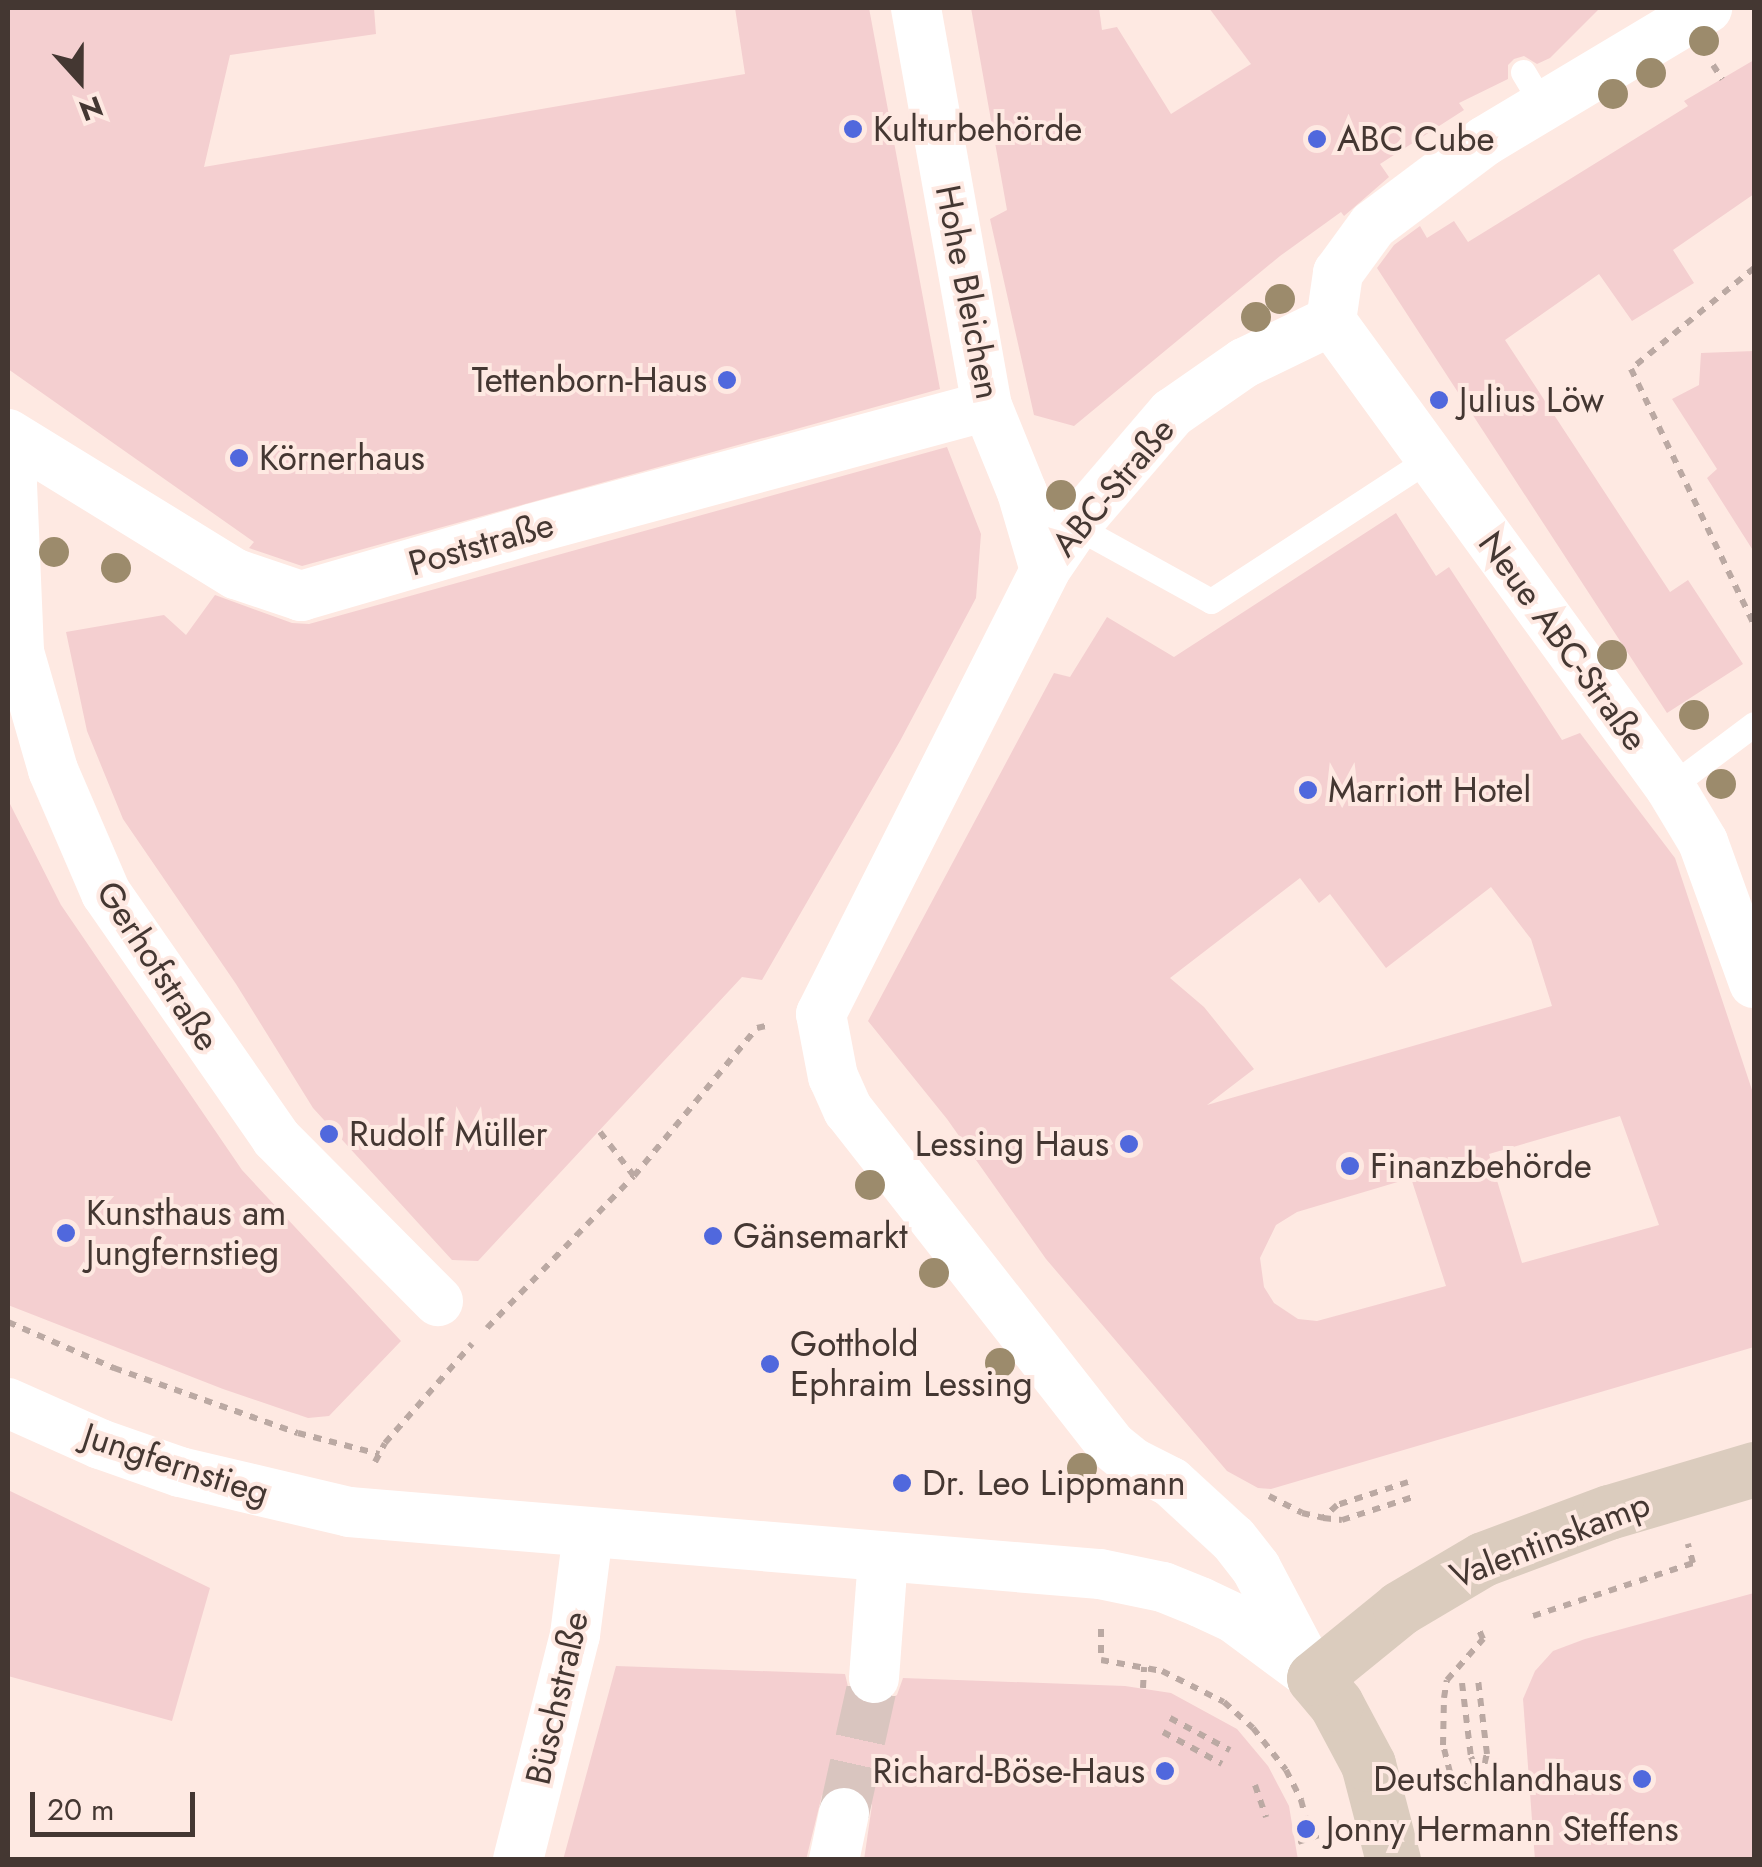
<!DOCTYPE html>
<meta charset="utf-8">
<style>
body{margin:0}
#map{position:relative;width:1762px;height:1867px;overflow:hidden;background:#fee9e2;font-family:Jost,sans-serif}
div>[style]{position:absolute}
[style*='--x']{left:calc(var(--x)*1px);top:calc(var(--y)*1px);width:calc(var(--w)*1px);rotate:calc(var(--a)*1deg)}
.building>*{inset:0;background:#f4cfd0}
.street-tunnel>*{height:50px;margin-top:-25px;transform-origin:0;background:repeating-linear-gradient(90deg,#d9c5bf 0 50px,transparent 0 75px)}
.path>*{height:6px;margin-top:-3px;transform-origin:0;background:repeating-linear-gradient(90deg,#bba9a3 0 8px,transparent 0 16px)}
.lane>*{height:25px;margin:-12.5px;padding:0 12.5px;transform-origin:12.5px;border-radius:12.5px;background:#fff}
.street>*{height:50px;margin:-25px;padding:0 25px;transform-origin:25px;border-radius:25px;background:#fff}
.secondary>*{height:55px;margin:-27.5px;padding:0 27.5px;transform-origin:27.5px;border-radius:27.5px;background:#dbccbe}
.trees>*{width:30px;height:30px;margin:-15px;border-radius:50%;background:#9c8b6c}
.dots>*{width:28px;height:28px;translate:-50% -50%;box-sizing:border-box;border:5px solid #fee9e2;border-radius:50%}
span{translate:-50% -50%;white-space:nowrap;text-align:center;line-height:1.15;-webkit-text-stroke:8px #fee9e2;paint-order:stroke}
.poi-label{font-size:35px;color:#443732}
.left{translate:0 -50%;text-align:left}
.right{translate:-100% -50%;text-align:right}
.street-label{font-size:35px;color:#443732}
.frame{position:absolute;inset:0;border:10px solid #443732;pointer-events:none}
.north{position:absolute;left:30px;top:30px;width:100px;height:100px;-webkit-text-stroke:8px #fee9e2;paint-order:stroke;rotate:159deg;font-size:28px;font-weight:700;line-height:40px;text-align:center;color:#443732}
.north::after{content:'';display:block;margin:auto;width:35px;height:45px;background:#443732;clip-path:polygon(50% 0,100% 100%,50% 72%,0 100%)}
.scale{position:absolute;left:30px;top:1792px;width:165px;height:45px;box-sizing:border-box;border:5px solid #443732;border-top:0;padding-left:12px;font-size:30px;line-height:35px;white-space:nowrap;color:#443732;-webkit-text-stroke:8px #fee9e2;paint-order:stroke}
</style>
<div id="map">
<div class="building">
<i style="clip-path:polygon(8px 8px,374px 8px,376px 34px,230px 55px,204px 167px,745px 74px,735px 8px,869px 8px,940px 389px,302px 566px,249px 548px,254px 542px,8px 369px)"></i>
<i style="clip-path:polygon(971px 8px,1099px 8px,1102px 30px,1117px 27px,1171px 114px,1251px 64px,1209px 8px,1600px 8px,1550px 58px,1537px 64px,1524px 56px,1514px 59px,1508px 65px,1508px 79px,1459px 103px,1464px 110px,1380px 164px,1389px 177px,1344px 216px,1341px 212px,1280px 256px,1074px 426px,1034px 415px,990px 219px,1007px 210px)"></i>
<i style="clip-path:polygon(1754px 60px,1754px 194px,1673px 250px,1694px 283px,1632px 321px,1599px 274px,1505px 340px,1670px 592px,1688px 580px,1743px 664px,1667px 713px,1377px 268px,1394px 245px,1420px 226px,1427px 238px,1454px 221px,1468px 242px,1688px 106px,1684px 101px)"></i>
<i style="clip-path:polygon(1754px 351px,1754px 552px,1707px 478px,1717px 469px,1672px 399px,1699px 385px,1701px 353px)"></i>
<i style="clip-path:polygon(947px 447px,981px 534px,976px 598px,900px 741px,762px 980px,742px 977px,478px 1261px,452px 1260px,313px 1108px,236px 984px,123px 819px,87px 731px,66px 632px,164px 615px,186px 635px,215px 595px,292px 623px,309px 624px)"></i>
<i style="clip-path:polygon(evenodd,1396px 513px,1436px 576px,1449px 567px,1562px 740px,1580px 733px,1675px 858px,1754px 1096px,1754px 1347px,1271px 1489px,1258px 1488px,1227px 1471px,1046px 1259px,947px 1119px,868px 1021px,1054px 673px,1070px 677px,1107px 617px,1174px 657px,1396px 513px,1300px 878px,1319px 903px,1330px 894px,1386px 968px,1491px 887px,1531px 939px,1552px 1006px,1207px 1105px,1254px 1069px,1204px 1007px,1170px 978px,1300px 878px,1396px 513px,1620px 1116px,1659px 1225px,1522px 1263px,1489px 1154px,1620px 1116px,1396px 513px,1411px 1178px,1446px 1286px,1317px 1321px,1298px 1319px,1274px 1303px,1264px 1287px,1260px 1258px,1276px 1225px,1297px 1212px,1411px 1178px)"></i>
<i style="clip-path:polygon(8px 800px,61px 905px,242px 1170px,401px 1341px,329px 1416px,308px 1418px,223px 1389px,8px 1305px)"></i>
<i style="clip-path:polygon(8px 1490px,210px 1588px,172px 1721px,8px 1676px)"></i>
<i style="clip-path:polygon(1754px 1593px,1754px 1860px,1535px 1860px,1523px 1699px,1535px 1671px,1553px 1651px,1585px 1639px)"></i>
<i style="clip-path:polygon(616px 1666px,845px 1674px,849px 1691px,859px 1702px,873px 1707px,897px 1695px,903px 1678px,1125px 1686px,1171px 1693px,1237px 1729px,1268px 1766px,1289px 1806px,1298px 1860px,864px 1860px,872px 1805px,864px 1792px,849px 1785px,834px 1786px,822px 1795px,806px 1860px,563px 1860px)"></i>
</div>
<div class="street-tunnel">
<i style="--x:844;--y:1813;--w:138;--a:-77.5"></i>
</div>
<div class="path">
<i style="--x:1713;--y:65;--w:17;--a:57"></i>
<i style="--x:1754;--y:268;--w:159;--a:140.6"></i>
<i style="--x:1631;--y:369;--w:284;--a:64.3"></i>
<i style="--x:600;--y:1132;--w:56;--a:52.3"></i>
<i style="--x:8;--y:1322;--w:116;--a:23.5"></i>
<i style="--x:114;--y:1368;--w:195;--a:19.5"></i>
<i style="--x:298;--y:1433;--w:84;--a:14.5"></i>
<i style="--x:487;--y:1328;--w:211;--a:-46"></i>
<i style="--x:634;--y:1176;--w:192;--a:-50.3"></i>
<i style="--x:757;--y:1028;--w:13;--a:-13"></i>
<i style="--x:375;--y:1462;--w:21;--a:-62"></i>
<i style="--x:385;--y:1443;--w:132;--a:-48.7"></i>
<i style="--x:1408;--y:1482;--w:75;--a:162.1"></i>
<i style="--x:1337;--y:1505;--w:19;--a:137"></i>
<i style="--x:1323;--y:1518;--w:19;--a:6"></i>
<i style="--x:1342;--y:1520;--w:75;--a:-17.9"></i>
<i style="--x:1269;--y:1496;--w:37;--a:27"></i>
<i style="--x:1302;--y:1513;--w:22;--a:13"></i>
<i style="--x:1533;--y:1616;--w:169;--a:-18.3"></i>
<i style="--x:1693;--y:1563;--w:20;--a:-105"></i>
<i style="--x:1101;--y:1629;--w:31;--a:90"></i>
<i style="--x:1101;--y:1660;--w:62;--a:10.2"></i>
<i style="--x:1162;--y:1671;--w:69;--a:26.6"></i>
<i style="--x:1224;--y:1702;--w:39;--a:42"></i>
<i style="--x:1253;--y:1728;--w:53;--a:51.8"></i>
<i style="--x:1286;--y:1770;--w:34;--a:63"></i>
<i style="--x:1301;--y:1800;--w:39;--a:75"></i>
<i style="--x:1311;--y:1838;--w:20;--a:-20"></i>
<i style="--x:1462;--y:1683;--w:75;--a:83.1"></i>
<i style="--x:1471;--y:1757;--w:24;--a:66"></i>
<i style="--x:1481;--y:1779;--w:26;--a:-77"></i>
<i style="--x:1487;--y:1754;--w:75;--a:-96.9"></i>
<i style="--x:1143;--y:1688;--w:21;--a:-87"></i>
<i style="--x:1170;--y:1718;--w:68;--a:28.1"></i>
<i style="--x:1163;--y:1732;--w:67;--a:28.5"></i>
<i style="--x:1255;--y:1785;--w:34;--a:71"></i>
<i style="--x:1454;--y:1788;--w:44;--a:-104.3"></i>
<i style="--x:1443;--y:1745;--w:47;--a:-88.8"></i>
<i style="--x:1444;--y:1698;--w:18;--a:-81"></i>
<i style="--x:1447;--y:1680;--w:55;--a:-48.7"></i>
<i style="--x:1483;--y:1639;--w:12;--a:-114"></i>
<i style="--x:1444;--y:1791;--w:39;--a:-18"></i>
<i style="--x:1298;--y:1842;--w:14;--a:-17"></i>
</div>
<div class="lane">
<i style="--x:1523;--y:72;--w:41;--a:59"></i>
<i style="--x:1075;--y:526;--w:155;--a:28.9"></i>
<i style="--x:1211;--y:601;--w:260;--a:-33.1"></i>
<i style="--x:1670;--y:787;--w:105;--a:-36.9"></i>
</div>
<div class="street">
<i style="--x:916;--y:8;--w:404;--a:79.9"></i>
<i style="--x:987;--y:406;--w:93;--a:67.9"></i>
<i style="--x:1022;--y:492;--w:81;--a:73.6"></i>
<i style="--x:1331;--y:321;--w:576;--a:53.97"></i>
<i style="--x:1670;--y:787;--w:64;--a:59"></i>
<i style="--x:1703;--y:842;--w:150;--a:70.1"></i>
<i style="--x:1331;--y:321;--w:49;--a:-81.7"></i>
<i style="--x:1338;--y:273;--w:59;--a:-53.9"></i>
<i style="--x:1373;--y:225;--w:140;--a:-36.9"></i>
<i style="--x:1485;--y:141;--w:259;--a:-30.9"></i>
<i style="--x:8;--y:434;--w:268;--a:31.6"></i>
<i style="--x:236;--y:574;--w:69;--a:18.7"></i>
<i style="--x:301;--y:596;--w:240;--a:-16.2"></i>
<i style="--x:531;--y:529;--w:472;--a:-15.1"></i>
<i style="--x:14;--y:439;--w:45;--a:92.5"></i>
<i style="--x:12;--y:484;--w:168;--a:87.6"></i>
<i style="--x:19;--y:652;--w:123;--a:73.9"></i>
<i style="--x:53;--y:770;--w:134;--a:66.7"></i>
<i style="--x:106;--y:893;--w:298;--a:55.2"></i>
<i style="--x:276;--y:1138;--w:230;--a:45.2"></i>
<i style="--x:8;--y:1403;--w:101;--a:24"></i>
<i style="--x:100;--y:1444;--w:85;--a:19.3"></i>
<i style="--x:180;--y:1472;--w:174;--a:13.3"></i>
<i style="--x:349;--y:1512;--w:754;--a:4.72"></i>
<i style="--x:1100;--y:1574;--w:64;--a:11.7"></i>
<i style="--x:1163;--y:1587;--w:40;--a:22"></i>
<i style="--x:1200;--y:1602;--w:38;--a:25"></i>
<i style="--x:1234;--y:1618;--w:86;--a:36.5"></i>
<i style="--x:874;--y:1678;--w:121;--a:-85.7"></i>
<i style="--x:1314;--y:1678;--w:124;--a:-117.8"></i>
<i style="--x:1256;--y:1568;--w:37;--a:-128"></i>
<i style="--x:1233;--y:1539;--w:84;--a:-137.4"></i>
<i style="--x:1171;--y:1482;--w:42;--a:-153.4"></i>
<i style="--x:1133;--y:1463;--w:28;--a:-141"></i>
<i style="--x:1111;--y:1445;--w:426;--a:-128.1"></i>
<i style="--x:848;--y:1110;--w:36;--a:-114"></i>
<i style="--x:833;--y:1077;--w:64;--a:-100.8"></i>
<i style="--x:821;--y:1014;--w:497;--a:-63.2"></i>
<i style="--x:1045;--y:570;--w:53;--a:-55.7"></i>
<i style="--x:1075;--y:526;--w:149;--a:-49.4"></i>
<i style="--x:1172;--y:413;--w:88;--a:-34.8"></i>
<i style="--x:1244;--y:363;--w:97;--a:-25.8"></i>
<i style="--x:518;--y:1860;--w:232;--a:-75.8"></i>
<i style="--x:575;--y:1635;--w:102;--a:-82.7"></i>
<i style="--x:834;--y:1860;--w:48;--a:-78"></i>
</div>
<div class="secondary">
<i style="--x:1393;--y:1860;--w:99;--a:-104.6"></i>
<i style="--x:1368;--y:1764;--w:68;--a:-118.1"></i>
<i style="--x:1336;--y:1704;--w:34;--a:-130"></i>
<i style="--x:1314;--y:1678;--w:111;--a:-39.1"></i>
<i style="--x:1400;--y:1608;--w:96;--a:-30.6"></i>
<i style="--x:1483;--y:1559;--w:134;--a:-20.5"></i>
<i style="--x:1609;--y:1512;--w:151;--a:-16.5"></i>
</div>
<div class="trees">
<i style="left:1704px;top:41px"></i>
<i style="left:1651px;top:73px"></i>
<i style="left:1613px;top:94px"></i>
<i style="left:1280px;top:299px"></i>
<i style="left:1256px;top:317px"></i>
<i style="left:1061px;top:495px"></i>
<i style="left:54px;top:552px"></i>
<i style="left:116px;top:568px"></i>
<i style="left:1612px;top:655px"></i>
<i style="left:1694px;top:715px"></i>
<i style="left:1721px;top:784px"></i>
<i style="left:870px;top:1185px"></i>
<i style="left:934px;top:1273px"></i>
<i style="left:1000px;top:1363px"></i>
<i style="left:1082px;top:1468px"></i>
</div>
<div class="dots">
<i style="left:853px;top:129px;background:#5068dd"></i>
<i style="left:1317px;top:139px;background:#5068dd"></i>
<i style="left:727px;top:380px;background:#5068dd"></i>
<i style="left:1439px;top:400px;background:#5068dd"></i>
<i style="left:239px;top:458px;background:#5068dd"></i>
<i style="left:1308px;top:790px;background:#5068dd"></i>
<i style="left:329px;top:1134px;background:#5068dd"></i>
<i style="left:1129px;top:1144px;background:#5068dd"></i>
<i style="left:1350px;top:1166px;background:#5068dd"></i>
<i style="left:66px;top:1233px;background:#5068dd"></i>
<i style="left:713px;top:1236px;background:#5068dd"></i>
<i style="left:770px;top:1364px;background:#5068dd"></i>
<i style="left:902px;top:1483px;background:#5068dd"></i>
<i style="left:1165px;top:1771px;background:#5068dd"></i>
<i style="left:1642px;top:1779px;background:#5068dd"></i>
<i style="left:1306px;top:1829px;background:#5068dd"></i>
</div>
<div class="poi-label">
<span class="left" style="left:873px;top:129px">Kulturbehörde</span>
<span class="left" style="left:1337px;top:139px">ABC Cube</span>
<span class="right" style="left:707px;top:380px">Tettenborn-Haus</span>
<span class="left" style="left:1459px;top:400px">Julius Löw</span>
<span class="left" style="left:259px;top:458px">Körnerhaus</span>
<span class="left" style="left:1328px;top:790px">Marriott Hotel</span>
<span class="left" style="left:349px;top:1134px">Rudolf Müller</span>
<span class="right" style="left:1109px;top:1144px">Lessing Haus</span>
<span class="left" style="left:1370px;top:1166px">Finanzbehörde</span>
<span class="left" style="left:86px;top:1233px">Kunsthaus am<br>Jungfernstieg</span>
<span class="left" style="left:733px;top:1236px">Gänsemarkt</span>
<span class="left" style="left:790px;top:1364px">Gotthold<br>Ephraim Lessing</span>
<span class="left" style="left:922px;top:1483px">Dr. Leo Lippmann</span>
<span class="right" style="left:1145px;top:1771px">Richard-Böse-Haus</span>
<span class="right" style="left:1622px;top:1779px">Deutschlandhaus</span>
<span class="left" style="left:1326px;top:1829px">Jonny Hermann Steffens</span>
</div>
<div class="street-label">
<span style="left:968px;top:292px;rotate:79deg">Hohe Bleichen</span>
<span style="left:1113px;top:487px;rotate:-50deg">ABC-Straße</span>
<span style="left:481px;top:544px;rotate:-16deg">Poststraße</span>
<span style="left:1563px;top:641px;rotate:54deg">Neue ABC-Straße</span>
<span style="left:158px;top:966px;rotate:57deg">Gerhofstraße</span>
<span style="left:176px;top:1464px;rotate:18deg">Jungfernstieg</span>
<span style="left:1550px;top:1540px;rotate:-21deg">Valentinskamp</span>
<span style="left:557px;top:1698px;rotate:-77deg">Büschstraße</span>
</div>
<div class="frame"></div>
<div class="north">N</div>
<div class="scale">20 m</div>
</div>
